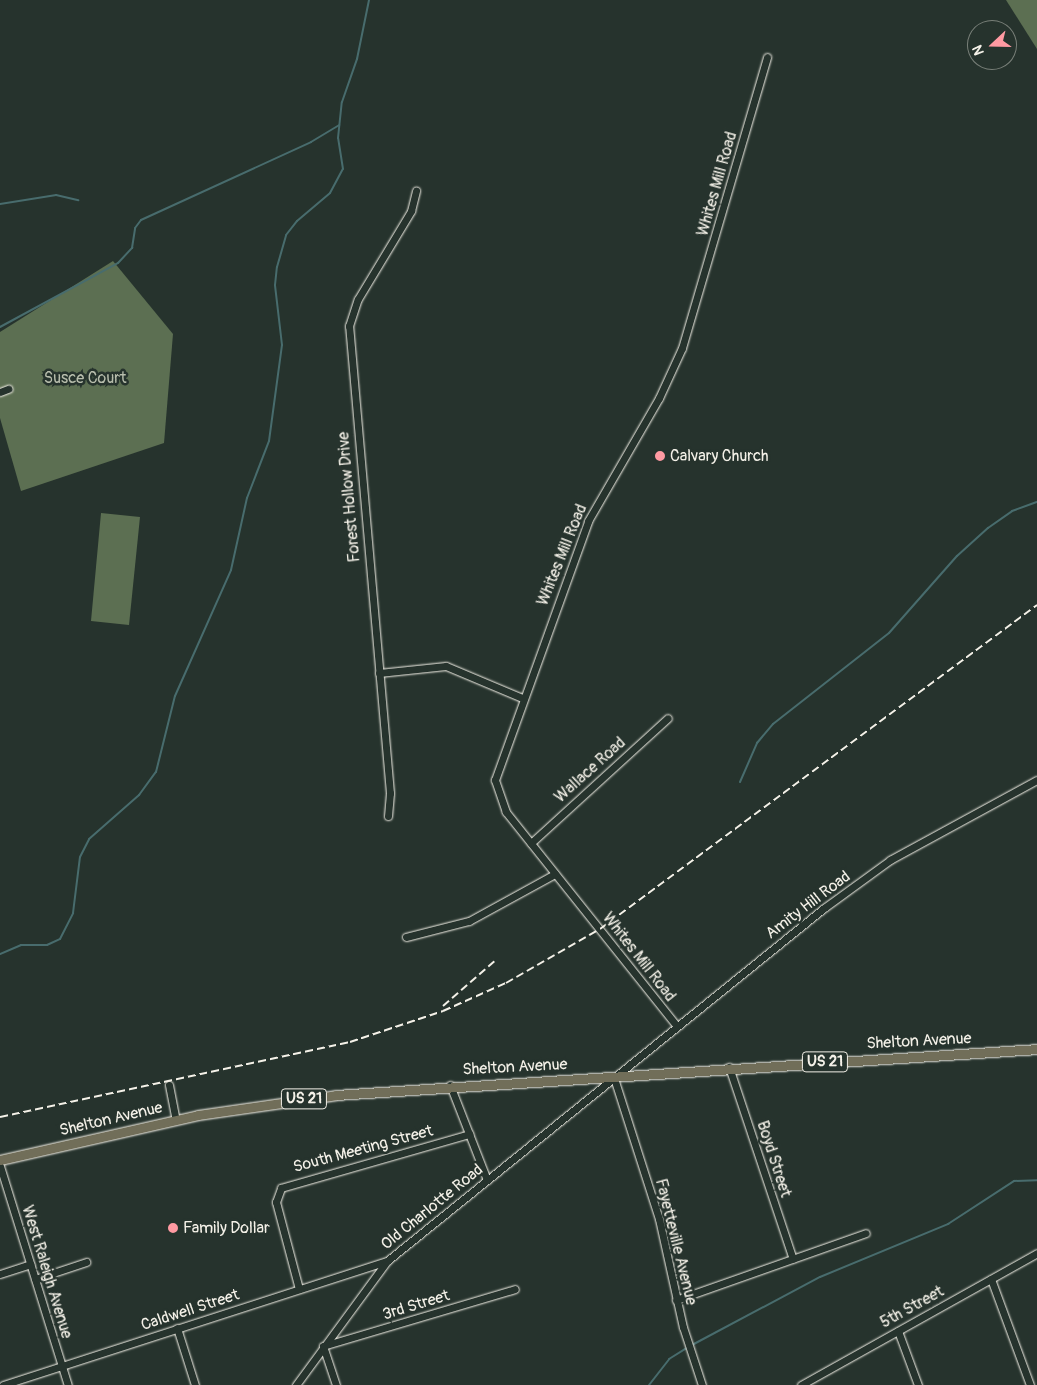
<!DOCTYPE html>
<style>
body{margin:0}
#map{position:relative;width:1037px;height:1385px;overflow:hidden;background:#26332d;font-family:Pangolin,sans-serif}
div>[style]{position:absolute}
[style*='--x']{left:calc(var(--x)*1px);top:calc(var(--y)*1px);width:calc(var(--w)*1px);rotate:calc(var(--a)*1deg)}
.green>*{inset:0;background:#5c6f52}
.stream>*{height:2px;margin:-1px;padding:0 1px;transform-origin:1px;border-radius:1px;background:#486c6d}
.roads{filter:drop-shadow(0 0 1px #f4f1e8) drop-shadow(0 0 1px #f4f1e8)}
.minor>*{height:7px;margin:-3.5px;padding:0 3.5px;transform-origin:3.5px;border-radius:3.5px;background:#26332d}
.major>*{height:9px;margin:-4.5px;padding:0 4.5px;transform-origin:4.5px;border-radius:4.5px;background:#716e59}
.rail>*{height:2px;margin-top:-1px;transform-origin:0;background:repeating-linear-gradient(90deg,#f4f1e8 0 8px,transparent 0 12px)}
.dots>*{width:14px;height:14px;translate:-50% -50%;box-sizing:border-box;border:2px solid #26332d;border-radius:50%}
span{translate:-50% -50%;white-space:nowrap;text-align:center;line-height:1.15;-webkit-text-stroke:5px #26332d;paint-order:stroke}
.shield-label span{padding:1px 4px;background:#26332d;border:1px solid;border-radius:4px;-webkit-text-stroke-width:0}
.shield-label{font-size:15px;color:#f4f1e8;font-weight:700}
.street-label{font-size:16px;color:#f4f1e8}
.park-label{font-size:16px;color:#b7bdac}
.poi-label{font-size:16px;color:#f4f1e8}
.left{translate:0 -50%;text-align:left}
.north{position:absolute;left:967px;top:20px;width:50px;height:50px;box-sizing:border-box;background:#26332d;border:1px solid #787f78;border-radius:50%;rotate:249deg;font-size:14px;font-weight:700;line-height:20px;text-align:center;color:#f4f1e8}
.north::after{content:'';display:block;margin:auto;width:18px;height:22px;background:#ff9aa2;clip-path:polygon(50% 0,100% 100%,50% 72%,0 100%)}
</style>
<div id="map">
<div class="green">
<i style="clip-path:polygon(1006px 0,1037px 0,1037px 49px)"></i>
<i style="clip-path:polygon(113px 261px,173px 334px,164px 443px,21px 491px,0 418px,0 332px)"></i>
<i style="clip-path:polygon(101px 513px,140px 517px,129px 625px,91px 621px)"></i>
</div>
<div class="stream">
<i style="--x:0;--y:204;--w:57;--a:-9.1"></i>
<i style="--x:56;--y:195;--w:23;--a:13"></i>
<i style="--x:0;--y:327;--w:134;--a:-28.5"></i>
<i style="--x:118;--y:263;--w:21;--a:-47"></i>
<i style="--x:132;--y:248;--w:20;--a:-81"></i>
<i style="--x:135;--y:228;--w:10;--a:-53"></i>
<i style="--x:141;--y:220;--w:187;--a:-24.6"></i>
<i style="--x:311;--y:142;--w:33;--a:-31"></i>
<i style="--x:740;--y:782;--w:43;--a:-66.4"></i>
<i style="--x:757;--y:743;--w:25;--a:-50"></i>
<i style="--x:773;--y:724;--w:147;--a:-38.1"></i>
<i style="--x:889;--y:633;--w:103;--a:-48.6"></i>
<i style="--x:957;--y:556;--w:42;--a:-42.1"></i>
<i style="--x:988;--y:528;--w:29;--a:-35"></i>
<i style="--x:1012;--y:511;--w:27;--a:-20"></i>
<i style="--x:0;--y:954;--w:23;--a:-23"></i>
<i style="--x:21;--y:945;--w:26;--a:0"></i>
<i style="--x:47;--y:945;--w:14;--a:-25"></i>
<i style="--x:60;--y:939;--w:29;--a:-63"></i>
<i style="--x:73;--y:913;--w:56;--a:-82.9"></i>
<i style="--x:80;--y:857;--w:20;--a:-63"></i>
<i style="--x:89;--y:839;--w:67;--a:-41.3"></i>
<i style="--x:139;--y:795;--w:29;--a:-54"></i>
<i style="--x:156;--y:772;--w:78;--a:-76"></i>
<i style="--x:175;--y:696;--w:138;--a:-66"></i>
<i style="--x:231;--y:570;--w:74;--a:-77.5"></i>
<i style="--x:247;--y:498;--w:61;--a:-68.9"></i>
<i style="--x:269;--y:441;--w:97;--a:-82.3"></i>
<i style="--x:282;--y:345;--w:60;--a:-96.7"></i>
<i style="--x:275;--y:285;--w:18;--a:-84"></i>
<i style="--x:277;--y:267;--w:33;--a:-74"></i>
<i style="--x:286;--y:235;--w:18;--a:-52"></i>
<i style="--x:297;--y:221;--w:43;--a:-40.3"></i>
<i style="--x:330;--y:193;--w:27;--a:-62"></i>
<i style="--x:343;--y:169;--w:31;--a:-99"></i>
<i style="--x:338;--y:138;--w:36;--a:-84"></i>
<i style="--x:342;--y:102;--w:46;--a:-70.8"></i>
<i style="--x:357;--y:59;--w:60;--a:-78.5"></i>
<i style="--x:692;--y:1345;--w:145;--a:-28"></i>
<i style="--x:820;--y:1277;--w:139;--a:-22.5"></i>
<i style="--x:948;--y:1224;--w:79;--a:-33.1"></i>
<i style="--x:1014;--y:1181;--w:23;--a:-2"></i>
<i style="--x:649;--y:1385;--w:33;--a:-52"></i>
<i style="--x:669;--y:1359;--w:22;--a:-32"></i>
</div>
<div class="roads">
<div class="minor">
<i style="--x:0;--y:392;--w:9;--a:-21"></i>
<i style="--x:379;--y:673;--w:67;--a:-6"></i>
<i style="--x:446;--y:666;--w:82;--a:22.8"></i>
<i style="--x:388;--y:816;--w:23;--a:-85"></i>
<i style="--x:390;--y:793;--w:469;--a:-95"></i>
<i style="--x:349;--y:326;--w:28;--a:-72"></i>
<i style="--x:358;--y:299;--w:103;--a:-58.9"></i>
<i style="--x:411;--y:211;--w:21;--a:-76"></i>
<i style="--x:531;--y:843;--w:185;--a:-42.4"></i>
<i style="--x:406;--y:937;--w:65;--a:-14.3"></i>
<i style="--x:469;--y:921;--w:98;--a:-28.7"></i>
<i style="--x:676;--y:1025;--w:273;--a:-128.6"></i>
<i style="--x:506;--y:812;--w:34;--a:-109"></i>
<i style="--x:495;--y:780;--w:275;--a:-70.2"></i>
<i style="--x:588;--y:521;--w:142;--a:-60"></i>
<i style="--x:659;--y:398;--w:55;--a:-65.3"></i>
<i style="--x:682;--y:348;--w:303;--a:-73.7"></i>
<i style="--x:729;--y:1067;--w:202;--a:71.6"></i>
<i style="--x:614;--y:1078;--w:148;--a:72.3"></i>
<i style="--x:659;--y:1219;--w:111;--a:77.5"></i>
<i style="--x:683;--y:1327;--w:61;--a:71.9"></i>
<i style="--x:169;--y:1085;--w:36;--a:79"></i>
<i style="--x:450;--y:1085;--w:102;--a:68.7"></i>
<i style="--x:0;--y:1166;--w:229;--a:72.8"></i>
<i style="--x:0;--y:1274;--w:32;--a:-18"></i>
<i style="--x:35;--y:1279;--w:54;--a:-18.4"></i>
<i style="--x:991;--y:1279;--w:113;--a:69.8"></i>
<i style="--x:299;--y:1289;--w:90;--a:-104.8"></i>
<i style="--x:276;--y:1202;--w:15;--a:-70"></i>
<i style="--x:281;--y:1188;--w:196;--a:-16"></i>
<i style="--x:676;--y:1300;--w:201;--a:-19.4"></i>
<i style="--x:177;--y:1328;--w:60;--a:72.5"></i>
<i style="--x:898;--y:1331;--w:58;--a:69.7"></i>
<i style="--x:3;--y:1385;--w:403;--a:-17.9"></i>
<i style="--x:296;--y:1385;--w:154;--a:-53.7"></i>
<i style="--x:387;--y:1261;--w:562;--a:-38.93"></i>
<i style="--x:824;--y:908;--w:82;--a:-36"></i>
<i style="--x:890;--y:860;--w:167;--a:-28.6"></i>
<i style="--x:336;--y:1385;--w:41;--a:-108.4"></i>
<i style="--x:323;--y:1346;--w:200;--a:-16.5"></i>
<i style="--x:801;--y:1385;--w:270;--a:-29.2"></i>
</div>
<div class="major">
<i style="--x:0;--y:1160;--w:203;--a:-12.8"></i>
<i style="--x:198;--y:1115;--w:139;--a:-8.2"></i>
<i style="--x:336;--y:1095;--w:703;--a:-3.75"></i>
</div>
</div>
<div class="rail">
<i style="--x:443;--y:1006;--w:70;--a:-41"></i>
<i style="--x:0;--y:1117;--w:358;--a:-12.1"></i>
<i style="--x:350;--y:1042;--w:98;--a:-18.4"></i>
<i style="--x:443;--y:1011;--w:69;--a:-24"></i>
<i style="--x:506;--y:983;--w:108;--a:-29.9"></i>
<i style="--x:600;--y:929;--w:544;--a:-36.55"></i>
</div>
<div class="dots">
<i style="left:660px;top:456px;background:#ff9aa2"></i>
<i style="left:173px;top:1228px;background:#ff9aa2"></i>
</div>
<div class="shield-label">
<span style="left:825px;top:1062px">US 21</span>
<span style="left:304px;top:1099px">US 21</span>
</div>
<div class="street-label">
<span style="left:717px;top:184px;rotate:-74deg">Whites Mill Road</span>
<span style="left:349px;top:497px;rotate:-95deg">Forest Hollow Drive</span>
<span style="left:562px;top:555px;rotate:-68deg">Whites Mill Road</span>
<span style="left:590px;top:770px;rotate:-42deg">Wallace Road</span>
<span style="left:808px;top:905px;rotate:-37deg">Amity Hill Road</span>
<span style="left:639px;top:957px;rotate:52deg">Whites Mill Road</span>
<span style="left:919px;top:1041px;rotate:-3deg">Shelton Avenue</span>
<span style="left:515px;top:1067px;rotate:-3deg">Shelton Avenue</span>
<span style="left:111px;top:1119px;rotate:-13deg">Shelton Avenue</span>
<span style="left:363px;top:1149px;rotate:-15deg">South Meeting Street</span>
<span style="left:774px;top:1159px;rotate:72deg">Boyd Street</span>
<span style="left:432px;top:1207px;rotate:-39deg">Old Charlotte Road</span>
<span style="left:676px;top:1242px;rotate:76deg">Fayetteville Avenue</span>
<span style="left:47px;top:1272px;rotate:73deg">West Raleigh Avenue</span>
<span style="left:416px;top:1305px;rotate:-17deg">3rd Street</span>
<span style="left:912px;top:1307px;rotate:-29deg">5th Street</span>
<span style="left:190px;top:1310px;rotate:-18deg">Caldwell Street</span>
</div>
<div class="park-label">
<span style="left:85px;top:378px">Susce Court</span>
</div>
<div class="poi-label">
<span class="left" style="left:670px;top:456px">Calvary Church</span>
<span class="left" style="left:183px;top:1228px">Family Dollar</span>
</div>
<div class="north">N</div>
</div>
